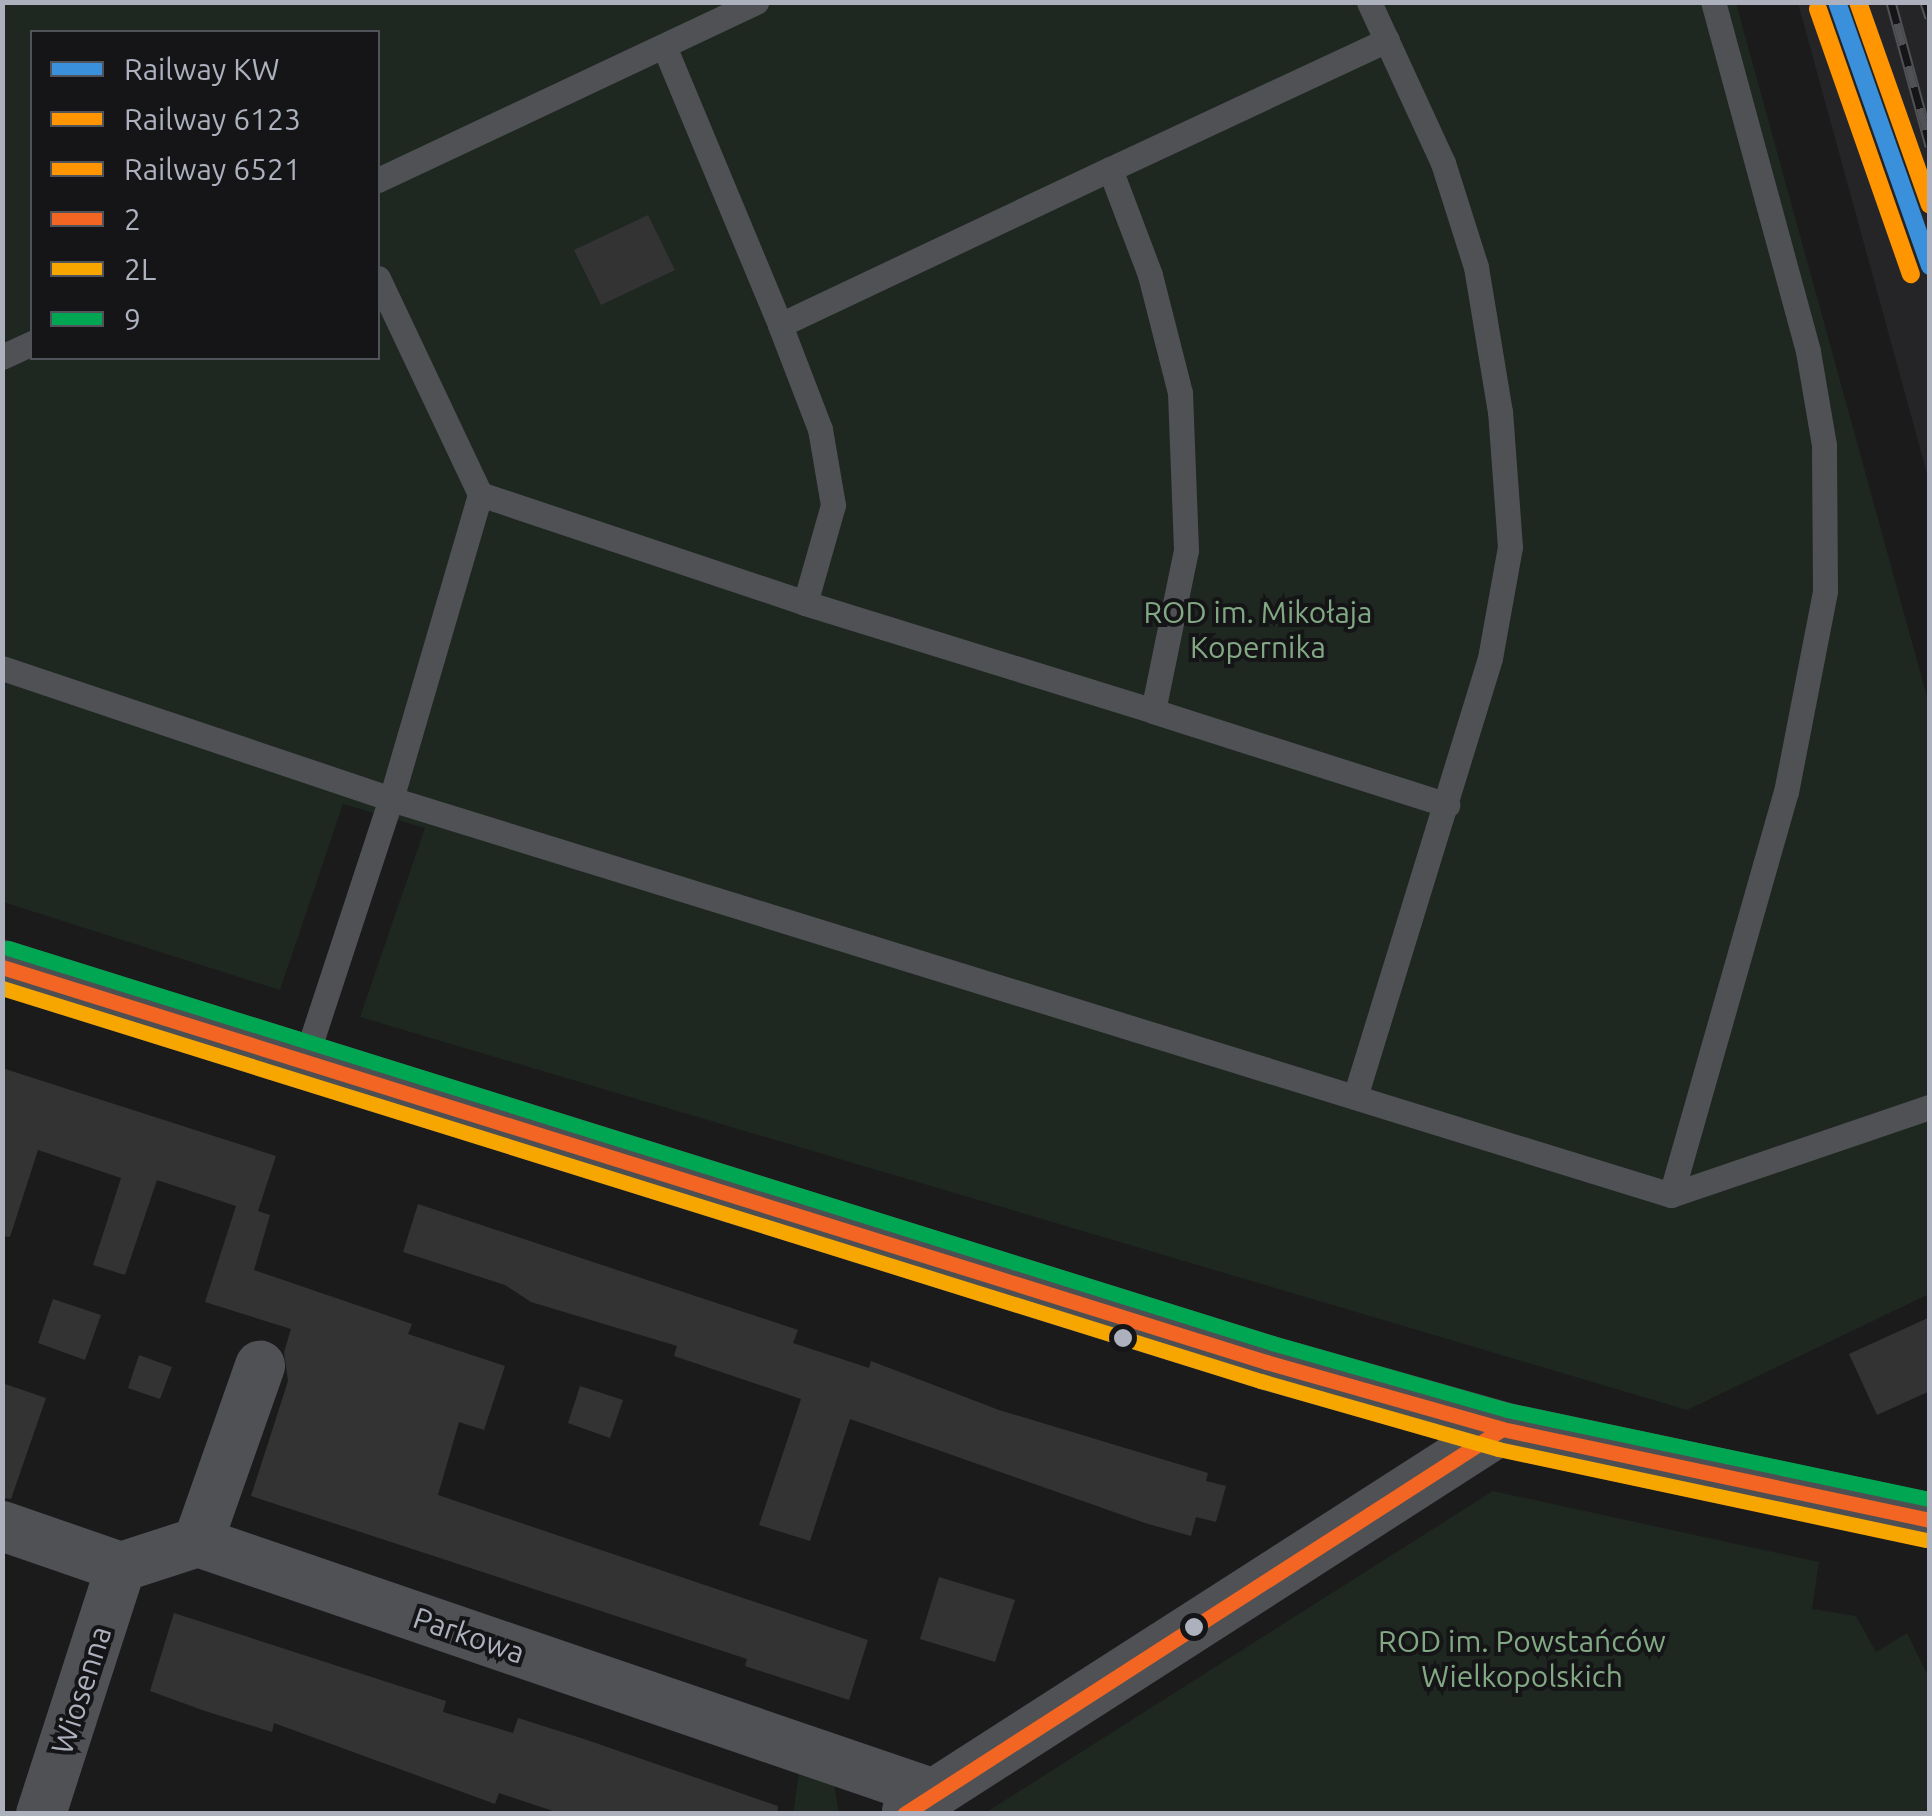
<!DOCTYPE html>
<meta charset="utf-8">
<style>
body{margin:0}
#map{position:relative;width:1932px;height:1816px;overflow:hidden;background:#1b1b1c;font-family:Ubuntu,sans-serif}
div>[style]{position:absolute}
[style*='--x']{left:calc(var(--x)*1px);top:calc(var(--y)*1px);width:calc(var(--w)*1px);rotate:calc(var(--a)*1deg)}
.built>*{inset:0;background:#252528}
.green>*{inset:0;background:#1e2720}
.building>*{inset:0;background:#333334}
.lane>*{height:25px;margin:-12.5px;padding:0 12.5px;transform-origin:12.5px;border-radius:12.5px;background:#4f5155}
.street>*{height:50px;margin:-25px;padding:0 25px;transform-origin:25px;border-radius:25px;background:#4f5155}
.secondary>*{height:55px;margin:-27.5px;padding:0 27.5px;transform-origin:27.5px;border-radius:27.5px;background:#4e4f53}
.rail>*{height:11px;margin-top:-5.5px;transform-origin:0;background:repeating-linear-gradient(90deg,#151518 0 22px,#4f5154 0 44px);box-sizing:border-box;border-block:2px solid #4f5154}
.bus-1>*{height:15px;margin:-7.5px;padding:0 7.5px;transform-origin:7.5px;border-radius:7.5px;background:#f26522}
.bus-2>*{height:15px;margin:-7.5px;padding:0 7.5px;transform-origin:7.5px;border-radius:7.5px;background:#f7a600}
.bus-3>*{height:15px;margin:-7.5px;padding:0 7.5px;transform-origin:7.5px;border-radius:7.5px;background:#00a651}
.rail-1>*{height:18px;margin:-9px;padding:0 9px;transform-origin:9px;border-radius:9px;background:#3a90db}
.rail-2>*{height:18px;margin:-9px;padding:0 9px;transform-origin:9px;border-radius:9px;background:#ff9500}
.rail-3>*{height:18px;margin:-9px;padding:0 9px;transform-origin:9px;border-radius:9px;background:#ff9500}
.dots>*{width:28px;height:28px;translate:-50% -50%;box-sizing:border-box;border:5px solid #151518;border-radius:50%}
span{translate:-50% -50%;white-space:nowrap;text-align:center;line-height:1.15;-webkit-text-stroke:8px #151518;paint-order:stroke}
.park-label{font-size:30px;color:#82a984}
.street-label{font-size:30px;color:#acb1bd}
.frame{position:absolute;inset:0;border:5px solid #acb1bd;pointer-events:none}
.legend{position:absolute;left:30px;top:30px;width:350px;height:330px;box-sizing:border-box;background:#151518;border:2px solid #51535a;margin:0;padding:12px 18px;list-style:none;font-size:30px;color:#acb1bd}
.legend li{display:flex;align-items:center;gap:20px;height:50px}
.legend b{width:50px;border:2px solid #51535a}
</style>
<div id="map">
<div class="built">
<i style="clip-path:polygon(1798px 3px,1929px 3px,1929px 481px)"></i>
</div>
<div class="green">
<i style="clip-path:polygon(evenodd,2px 3px,1736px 3px,1929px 704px,1929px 1294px,1687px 1410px,360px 1017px,425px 828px,343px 804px,280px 990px,3px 902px,2px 3px,32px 32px,378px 32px,378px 358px,32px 358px,32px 32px)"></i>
<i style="clip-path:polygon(1493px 1491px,1819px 1562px,1812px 1609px,1856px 1616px,1876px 1652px,1907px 1633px,1929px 1678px,1929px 1813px,985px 1813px)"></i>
<i style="clip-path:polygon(800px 1766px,834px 1784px,839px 1813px,793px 1814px)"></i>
</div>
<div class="building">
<i style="clip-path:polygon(648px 215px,675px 270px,601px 305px,574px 250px)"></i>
<i style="clip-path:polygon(2px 1068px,276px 1156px,258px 1211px,270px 1215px,254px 1270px,412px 1324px,408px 1334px,505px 1366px,484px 1430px,459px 1422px,438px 1495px,868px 1640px,849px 1700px,745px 1666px,747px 1659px,251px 1496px,288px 1381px,284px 1352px,291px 1329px,205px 1302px,236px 1206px,157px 1180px,125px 1275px,93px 1265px,121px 1178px,38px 1150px,10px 1237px,2px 1236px)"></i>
<i style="clip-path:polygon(418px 1204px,798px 1330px,793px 1343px,869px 1368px,871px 1361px,999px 1410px,1208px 1473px,1206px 1481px,1226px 1486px,1216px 1522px,1196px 1517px,1191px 1536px,1145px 1523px,850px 1419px,810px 1541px,759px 1525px,801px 1399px,674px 1356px,677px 1346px,531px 1302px,505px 1285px,403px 1252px)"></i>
<i style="clip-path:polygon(53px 1299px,101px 1315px,85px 1360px,38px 1343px)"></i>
<i style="clip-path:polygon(1930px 1317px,1930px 1391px,1877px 1415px,1849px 1354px)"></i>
<i style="clip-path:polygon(139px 1355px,172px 1367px,160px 1399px,128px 1388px)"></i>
<i style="clip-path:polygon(2px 1383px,46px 1398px,11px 1499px,2px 1498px)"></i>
<i style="clip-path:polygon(580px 1386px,623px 1400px,610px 1438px,568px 1423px)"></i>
<i style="clip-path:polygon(939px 1577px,1015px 1600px,995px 1662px,920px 1639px)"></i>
<i style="clip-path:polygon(174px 1613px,446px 1701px,443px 1712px,513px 1733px,518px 1718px,584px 1739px,778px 1806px,777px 1814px,562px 1814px,499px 1793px,495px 1804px,274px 1723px,272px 1732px,205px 1711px,150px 1691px)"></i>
</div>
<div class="lane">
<i style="--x:1387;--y:40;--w:306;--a:155"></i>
<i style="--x:1110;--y:169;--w:113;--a:69.3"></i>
<i style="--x:1150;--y:275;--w:122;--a:75.7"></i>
<i style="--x:1180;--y:393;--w:157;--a:87.8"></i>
<i style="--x:1186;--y:550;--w:164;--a:101.6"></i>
<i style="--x:1153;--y:711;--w:309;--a:17.7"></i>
<i style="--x:664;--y:46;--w:302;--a:67.4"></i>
<i style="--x:1110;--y:169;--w:365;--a:154.7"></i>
<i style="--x:780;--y:325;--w:111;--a:69"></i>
<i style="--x:820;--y:429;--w:77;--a:80.3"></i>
<i style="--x:833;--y:505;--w:102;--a:105.9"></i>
<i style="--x:805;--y:603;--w:364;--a:17.2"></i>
<i style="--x:378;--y:180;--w:418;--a:-25.2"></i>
<i style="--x:2;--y:357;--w:33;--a:-25"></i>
<i style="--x:480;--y:494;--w:343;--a:18.5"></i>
<i style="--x:2;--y:668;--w:410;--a:18.6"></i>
<i style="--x:391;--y:799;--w:1340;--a:17.19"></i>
<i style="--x:1671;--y:1195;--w:274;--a:-18.8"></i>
<i style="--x:304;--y:1063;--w:278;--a:-71.8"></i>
<i style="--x:391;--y:799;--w:318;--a:-73.7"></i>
<i style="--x:480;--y:494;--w:239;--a:-115.3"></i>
<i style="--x:1355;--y:1097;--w:459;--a:-72.9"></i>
<i style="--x:1490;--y:658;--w:113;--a:-79.8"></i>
<i style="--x:1510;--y:547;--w:135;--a:-94.2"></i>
<i style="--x:1500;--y:412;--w:147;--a:-99.4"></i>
<i style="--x:1476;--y:267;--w:109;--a:-107.6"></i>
<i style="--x:1443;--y:163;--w:177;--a:-114.7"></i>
<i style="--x:1671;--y:1195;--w:419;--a:-74.1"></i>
<i style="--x:1786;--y:792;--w:205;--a:-79"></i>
<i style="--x:1825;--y:591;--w:146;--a:-90.4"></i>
<i style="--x:1824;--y:445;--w:95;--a:-99.7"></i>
<i style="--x:1808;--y:351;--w:362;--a:-105.2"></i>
</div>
<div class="street">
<i style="--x:2;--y:1526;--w:126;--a:19"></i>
<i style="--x:121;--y:1567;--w:81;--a:-18"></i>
<i style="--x:198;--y:1542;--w:778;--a:18.9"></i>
<i style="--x:198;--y:1542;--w:187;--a:-70.6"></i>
<i style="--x:907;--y:1811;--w:707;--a:-32.7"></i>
<i style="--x:41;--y:1814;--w:260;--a:-72.1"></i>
</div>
<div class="secondary">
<i style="--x:2;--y:967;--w:1324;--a:17.35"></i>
<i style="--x:1266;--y:1362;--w:245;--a:15.8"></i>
<i style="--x:1502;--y:1429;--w:438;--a:12"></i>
</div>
<div class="rail">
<i style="--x:1891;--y:2;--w:149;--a:74.8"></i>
<i style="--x:1925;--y:2;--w:16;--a:72"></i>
</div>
<div class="bus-1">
<i style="--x:2;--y:967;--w:1324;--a:17.35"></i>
<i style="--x:1266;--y:1362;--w:245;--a:15.8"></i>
<i style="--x:1502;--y:1429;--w:438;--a:12"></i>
<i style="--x:904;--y:1814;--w:711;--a:-32.77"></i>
</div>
<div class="bus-2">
<i style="--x:2;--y:988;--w:1319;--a:17.34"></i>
<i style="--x:1261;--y:1381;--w:247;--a:16"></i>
<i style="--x:1498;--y:1449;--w:438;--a:12"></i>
</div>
<div class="bus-3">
<i style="--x:8;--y:948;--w:1324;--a:17.35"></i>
<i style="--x:1272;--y:1343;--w:244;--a:15.9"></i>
<i style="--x:1507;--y:1410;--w:432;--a:11.9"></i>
</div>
<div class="rail-1">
<i style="--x:1837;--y:2;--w:280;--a:70.6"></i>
</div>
<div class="rail-2">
<i style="--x:1818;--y:9;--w:281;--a:70.7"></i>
</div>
<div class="rail-3">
<i style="--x:1858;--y:2;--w:215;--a:70.5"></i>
</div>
<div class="dots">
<i style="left:1123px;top:1338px;background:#acb1bd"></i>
<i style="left:1194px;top:1627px;background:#acb1bd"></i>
</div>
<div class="park-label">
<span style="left:1258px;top:629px">ROD im. Mikołaja<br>Kopernika</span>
<span style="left:1522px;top:1658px">ROD im. Powstańców<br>Wielkopolskich</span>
</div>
<div class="street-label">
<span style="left:469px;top:1635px;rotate:19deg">Parkowa</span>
<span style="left:81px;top:1690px;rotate:-72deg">Wiosenna</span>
</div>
<div class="frame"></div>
<ul class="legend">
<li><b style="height:12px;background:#3a90db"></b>Railway KW</li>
<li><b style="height:12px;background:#ff9500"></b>Railway 6123</li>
<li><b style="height:12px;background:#ff9500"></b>Railway 6521</li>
<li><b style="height:12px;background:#f26522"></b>2</li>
<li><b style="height:12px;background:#f7a600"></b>2L</li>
<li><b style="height:12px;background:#00a651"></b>9</li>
</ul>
</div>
